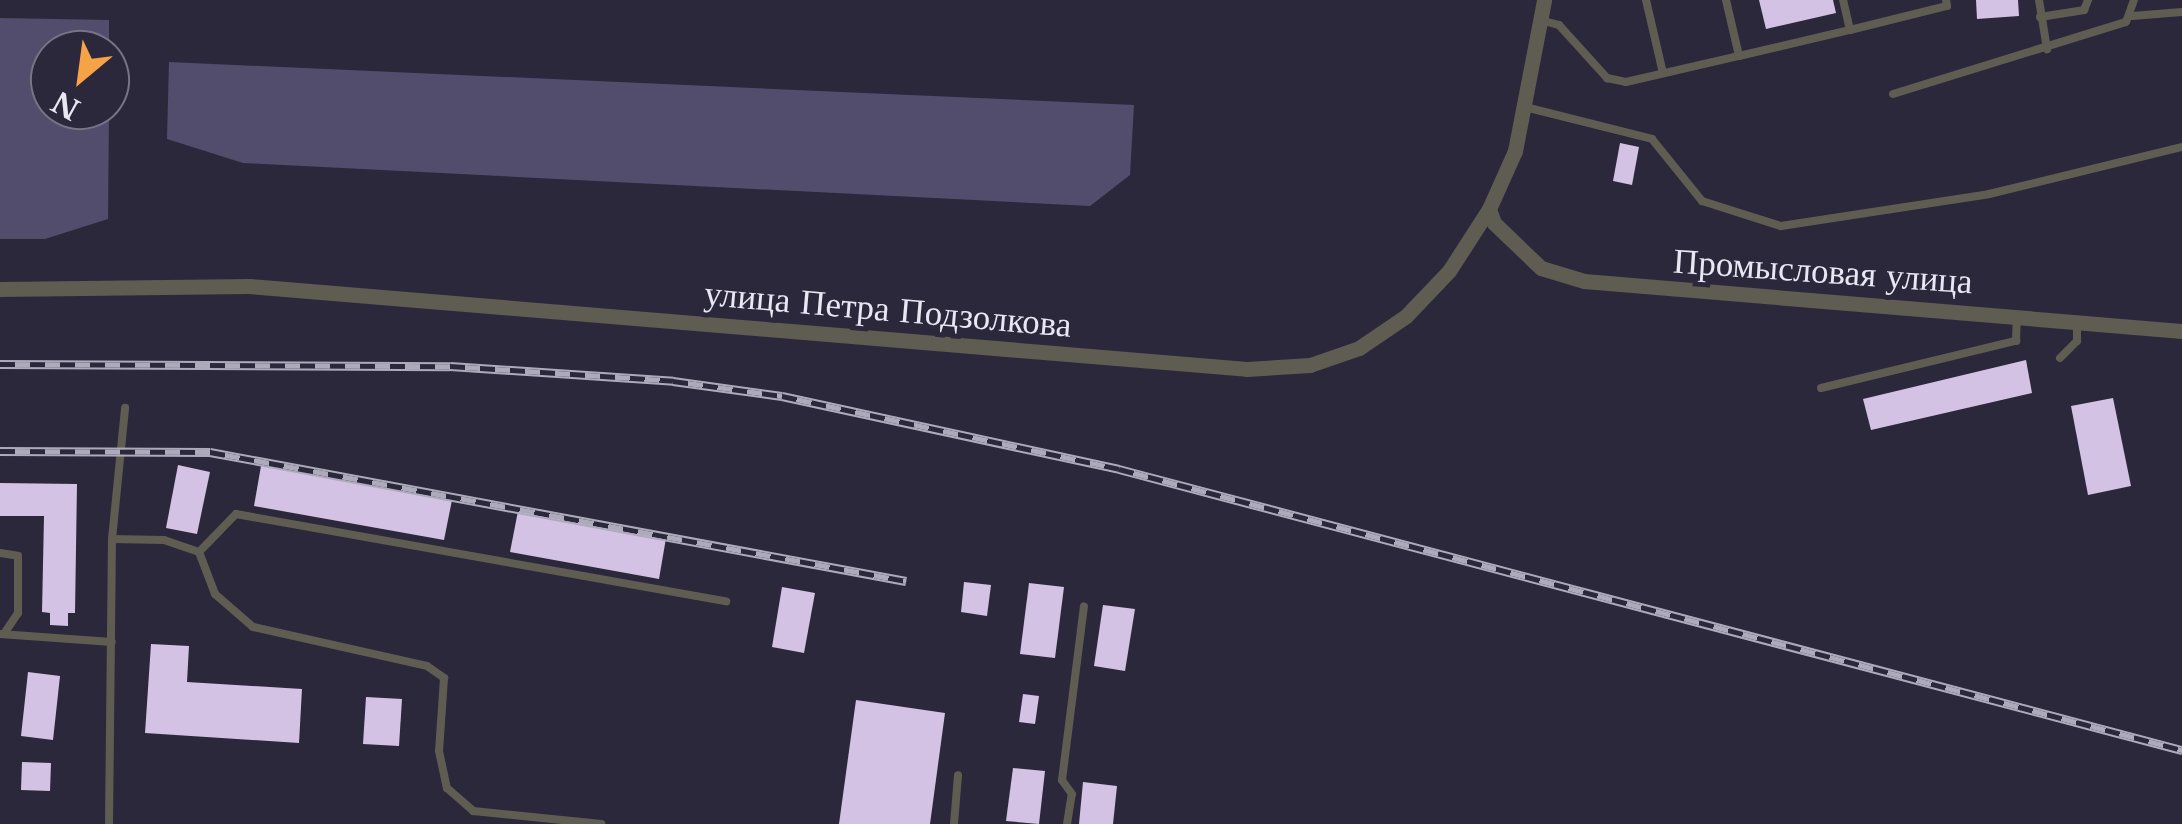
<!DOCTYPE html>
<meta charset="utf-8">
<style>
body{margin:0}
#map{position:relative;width:2182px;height:824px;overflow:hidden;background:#2c283c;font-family:"Libre Baskerville",serif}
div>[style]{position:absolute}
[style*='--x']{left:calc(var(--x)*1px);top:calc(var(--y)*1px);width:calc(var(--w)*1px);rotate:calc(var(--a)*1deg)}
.green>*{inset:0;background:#524d6d}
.building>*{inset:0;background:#d4c2e5}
.lane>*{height:8px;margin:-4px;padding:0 4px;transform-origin:4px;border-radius:4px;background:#5f5c52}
.street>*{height:15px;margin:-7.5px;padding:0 7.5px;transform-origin:7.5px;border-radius:7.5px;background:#5f5c52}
.rail>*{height:9px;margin-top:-4.5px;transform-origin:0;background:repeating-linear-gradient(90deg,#2c283c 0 15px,#adabbb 0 30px);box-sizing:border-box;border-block:2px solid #adabbb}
span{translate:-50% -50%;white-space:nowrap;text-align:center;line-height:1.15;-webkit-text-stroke:10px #2c283c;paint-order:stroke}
.street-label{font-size:35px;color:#e8e7f4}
.north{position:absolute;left:30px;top:30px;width:100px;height:100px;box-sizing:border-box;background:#2c283c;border:2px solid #777486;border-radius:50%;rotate:209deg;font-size:28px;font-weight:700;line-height:40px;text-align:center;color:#e8e7f4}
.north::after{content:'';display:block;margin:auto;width:35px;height:45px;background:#f6a247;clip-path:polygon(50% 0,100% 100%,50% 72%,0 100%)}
</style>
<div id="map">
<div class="green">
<i style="clip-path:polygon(0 18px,109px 20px,109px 50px,50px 50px,50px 110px,109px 110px,108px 219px,45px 239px,0 239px)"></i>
<i style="clip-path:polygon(169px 62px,1134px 105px,1130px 175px,1090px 206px,243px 163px,167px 139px)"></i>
</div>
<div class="building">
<i style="clip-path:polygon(1759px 0,1833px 0,1836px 13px,1766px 29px)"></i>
<i style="clip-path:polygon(1976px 0,2018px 0,2019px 16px,1977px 19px)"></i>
<i style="clip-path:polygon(1620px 143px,1639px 147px,1632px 185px,1613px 181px)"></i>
<i style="clip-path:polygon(2026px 360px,2032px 393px,1871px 430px,1863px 399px)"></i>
<i style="clip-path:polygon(2113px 398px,2131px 486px,2088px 495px,2071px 406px)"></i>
<i style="clip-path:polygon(178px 465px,210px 472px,197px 534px,166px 528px)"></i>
<i style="clip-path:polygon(261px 466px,452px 500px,444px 540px,254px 506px)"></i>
<i style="clip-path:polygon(0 483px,77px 484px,75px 613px,68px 613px,68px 626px,50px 625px,50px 613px,42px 612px,44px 516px,0 516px)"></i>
<i style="clip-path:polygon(518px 511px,666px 538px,659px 579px,510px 552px)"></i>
<i style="clip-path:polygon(964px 582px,991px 585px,987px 616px,961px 612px)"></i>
<i style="clip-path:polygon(1029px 583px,1064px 587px,1055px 658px,1020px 654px)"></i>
<i style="clip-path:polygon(782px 587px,815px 593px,804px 653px,772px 647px)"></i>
<i style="clip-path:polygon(1103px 605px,1135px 609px,1125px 671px,1094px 666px)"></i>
<i style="clip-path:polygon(151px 644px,189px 646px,187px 682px,302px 689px,299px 743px,145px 733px)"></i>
<i style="clip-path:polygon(28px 672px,60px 676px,53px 740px,21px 736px)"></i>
<i style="clip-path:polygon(1023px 694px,1039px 696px,1035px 724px,1019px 722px)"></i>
<i style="clip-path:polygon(366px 697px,402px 699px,399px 746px,363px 744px)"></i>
<i style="clip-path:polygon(856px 700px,945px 713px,930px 824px,839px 824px)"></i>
<i style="clip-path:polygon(22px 762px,51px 763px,50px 791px,21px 790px)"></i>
<i style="clip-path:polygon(1013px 768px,1045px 771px,1039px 824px,1006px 821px)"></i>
<i style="clip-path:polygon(1083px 782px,1117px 786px,1113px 824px,1079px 824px)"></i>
</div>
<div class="lane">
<i style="--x:1646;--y:0;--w:75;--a:76.9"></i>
<i style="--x:1726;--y:0;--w:57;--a:76.9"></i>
<i style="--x:1739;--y:56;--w:114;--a:-13.2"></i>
<i style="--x:1850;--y:30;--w:31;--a:-103"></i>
<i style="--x:2039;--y:0;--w:50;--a:80.7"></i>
<i style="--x:2132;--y:16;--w:50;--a:-4.6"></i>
<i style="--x:2040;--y:17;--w:45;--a:-9"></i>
<i style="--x:2084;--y:10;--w:11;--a:-68"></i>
<i style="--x:1540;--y:20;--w:20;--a:15"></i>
<i style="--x:1559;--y:25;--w:72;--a:47.8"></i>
<i style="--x:1607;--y:78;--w:19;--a:12"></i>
<i style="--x:1626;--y:82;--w:116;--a:-13"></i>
<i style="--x:1850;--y:30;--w:100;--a:-13.9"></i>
<i style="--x:1947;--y:6;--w:6;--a:-99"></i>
<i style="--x:1893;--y:94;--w:244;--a:-17.2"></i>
<i style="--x:2126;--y:22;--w:23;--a:-70"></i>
<i style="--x:1525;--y:107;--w:131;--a:14.1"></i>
<i style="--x:1652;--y:139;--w:80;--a:51.1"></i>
<i style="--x:1702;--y:201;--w:83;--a:17.6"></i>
<i style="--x:1781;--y:226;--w:210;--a:-8.7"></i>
<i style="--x:1989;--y:194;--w:199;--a:-13.7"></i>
<i style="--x:2060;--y:358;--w:24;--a:-45"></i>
<i style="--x:2077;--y:341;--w:19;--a:-90"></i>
<i style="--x:1821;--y:388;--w:201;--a:-13.6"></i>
<i style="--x:2016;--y:341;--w:25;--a:-88"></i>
<i style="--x:112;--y:539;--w:52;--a:1.1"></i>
<i style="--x:164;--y:540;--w:37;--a:19"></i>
<i style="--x:199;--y:552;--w:45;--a:69.1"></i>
<i style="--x:215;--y:594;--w:50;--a:41"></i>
<i style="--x:253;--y:627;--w:178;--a:12.6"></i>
<i style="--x:427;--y:666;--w:21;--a:35"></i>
<i style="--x:444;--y:678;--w:73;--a:93.9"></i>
<i style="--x:439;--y:751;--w:38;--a:78"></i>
<i style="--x:447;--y:788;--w:35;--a:41"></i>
<i style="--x:473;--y:811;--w:129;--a:5.8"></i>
<i style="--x:199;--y:552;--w:53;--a:-45.8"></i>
<i style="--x:236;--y:514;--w:498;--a:10.1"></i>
<i style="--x:0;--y:553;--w:18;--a:9"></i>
<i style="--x:18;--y:556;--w:57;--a:90"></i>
<i style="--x:18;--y:613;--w:22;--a:124"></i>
<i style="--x:0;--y:634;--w:112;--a:4.1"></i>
<i style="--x:109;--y:824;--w:285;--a:-89.4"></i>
<i style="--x:112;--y:539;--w:132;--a:-84.3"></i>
<i style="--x:954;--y:824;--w:49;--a:-85.3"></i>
<i style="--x:1067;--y:824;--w:30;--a:-81"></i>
<i style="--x:1072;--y:794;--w:17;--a:-126"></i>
<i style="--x:1062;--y:780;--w:175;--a:-82.8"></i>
</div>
<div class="street">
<i style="--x:1489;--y:209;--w:15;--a:70"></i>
<i style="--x:1494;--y:223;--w:65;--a:43.8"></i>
<i style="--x:1541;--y:268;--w:45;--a:16.8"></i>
<i style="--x:1584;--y:281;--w:600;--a:4.78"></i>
<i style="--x:0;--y:289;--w:249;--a:-0.7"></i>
<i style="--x:249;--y:286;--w:1001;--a:4.75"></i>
<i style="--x:1247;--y:369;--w:63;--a:-3.6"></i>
<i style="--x:1310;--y:365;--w:52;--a:-19.1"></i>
<i style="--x:1359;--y:348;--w:57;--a:-34.2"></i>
<i style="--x:1406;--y:316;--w:62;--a:-46.3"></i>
<i style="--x:1449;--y:271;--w:74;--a:-57.2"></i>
<i style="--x:1489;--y:209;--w:64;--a:-65.9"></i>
<i style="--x:1515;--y:151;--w:154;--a:-79.1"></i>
</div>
<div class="rail">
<i style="--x:0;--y:364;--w:450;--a:0.3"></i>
<i style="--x:450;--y:366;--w:224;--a:3.8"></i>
<i style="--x:673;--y:381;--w:110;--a:7.8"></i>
<i style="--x:782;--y:396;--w:345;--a:12.2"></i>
<i style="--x:1119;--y:469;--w:1100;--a:14.81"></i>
<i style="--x:0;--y:451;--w:210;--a:0.3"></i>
<i style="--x:210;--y:452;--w:708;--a:10.5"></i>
</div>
<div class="street-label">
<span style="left:1823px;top:271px;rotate:4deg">Промысловая улица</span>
<span style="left:888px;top:309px;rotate:5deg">улица Петра Подзолкова</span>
</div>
<div class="north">N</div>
</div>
